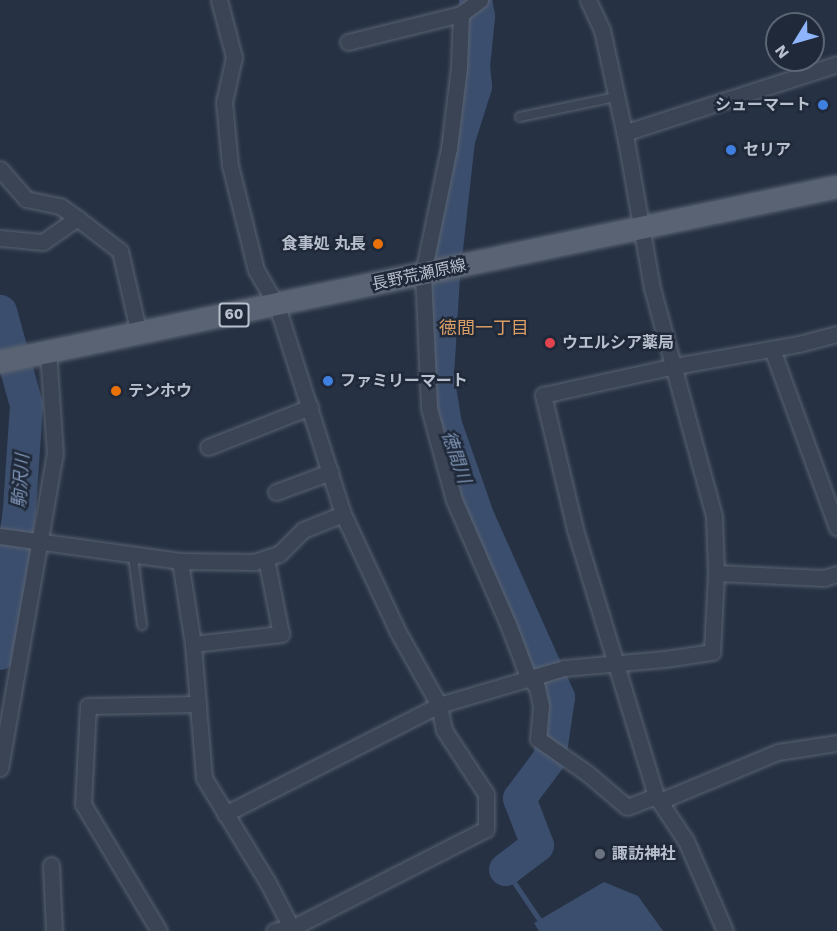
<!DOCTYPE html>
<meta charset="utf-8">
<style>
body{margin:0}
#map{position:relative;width:837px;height:931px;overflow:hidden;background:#263244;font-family:"Work Sans","Noto Sans JP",sans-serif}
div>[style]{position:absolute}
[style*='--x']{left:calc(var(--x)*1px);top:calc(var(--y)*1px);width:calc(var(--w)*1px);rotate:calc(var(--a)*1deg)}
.water>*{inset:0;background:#3b4e6d}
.stream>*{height:5px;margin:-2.5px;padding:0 2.5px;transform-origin:2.5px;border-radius:2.5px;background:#3b4e6d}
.river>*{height:33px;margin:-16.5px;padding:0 16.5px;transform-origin:16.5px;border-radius:16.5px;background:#3b4e6d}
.roads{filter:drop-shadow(0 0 2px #596271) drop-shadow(0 0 2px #596271)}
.lane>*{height:8px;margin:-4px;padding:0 4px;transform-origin:4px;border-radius:4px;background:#3b4454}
.street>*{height:15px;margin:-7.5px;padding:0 7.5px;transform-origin:7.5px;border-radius:7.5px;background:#3b4454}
.primary>*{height:22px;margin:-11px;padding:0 11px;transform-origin:11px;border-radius:11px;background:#596374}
.dots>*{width:16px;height:16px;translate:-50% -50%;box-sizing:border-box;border:3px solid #1f2939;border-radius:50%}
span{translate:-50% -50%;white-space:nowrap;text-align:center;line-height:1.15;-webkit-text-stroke:5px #1f2939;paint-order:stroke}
.shield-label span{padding:2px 4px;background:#1f2939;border:2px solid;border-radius:4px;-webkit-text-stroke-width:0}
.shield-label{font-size:15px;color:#b8bfcd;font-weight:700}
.poi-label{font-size:16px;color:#b8bfcd;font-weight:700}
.right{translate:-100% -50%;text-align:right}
.left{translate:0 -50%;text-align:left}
.street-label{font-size:16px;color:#b8bfcd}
.neighbourhood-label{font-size:18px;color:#da9e66}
.water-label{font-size:18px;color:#7e94b5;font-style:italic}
.north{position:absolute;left:765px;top:12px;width:60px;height:60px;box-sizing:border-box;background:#1f2939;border:2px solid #5c6574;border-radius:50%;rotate:233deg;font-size:16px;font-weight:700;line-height:24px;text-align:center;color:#b8bfcd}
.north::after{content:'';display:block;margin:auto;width:21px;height:27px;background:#8eb4fc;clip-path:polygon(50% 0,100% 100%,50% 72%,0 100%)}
</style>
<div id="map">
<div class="water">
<i style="clip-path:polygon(604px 882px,638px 896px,663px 931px,539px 931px,534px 923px)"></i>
</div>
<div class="stream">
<i style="--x:505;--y:869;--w:75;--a:55.9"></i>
</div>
<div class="river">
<i style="--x:475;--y:0;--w:16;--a:79"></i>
<i style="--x:478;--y:16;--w:50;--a:95.7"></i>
<i style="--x:473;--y:66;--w:20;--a:84"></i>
<i style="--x:475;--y:86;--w:57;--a:107.5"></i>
<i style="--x:458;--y:140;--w:136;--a:96.3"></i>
<i style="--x:443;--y:275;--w:101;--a:93.4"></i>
<i style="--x:437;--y:376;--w:49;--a:80.5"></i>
<i style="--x:445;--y:424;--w:100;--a:70.7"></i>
<i style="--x:478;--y:518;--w:196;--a:65.9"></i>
<i style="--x:558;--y:697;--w:62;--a:98.4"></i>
<i style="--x:549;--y:758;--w:50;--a:126.9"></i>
<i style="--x:519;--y:798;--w:50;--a:69"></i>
<i style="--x:537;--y:845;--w:40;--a:143"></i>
<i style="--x:0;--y:311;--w:98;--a:74.5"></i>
<i style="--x:26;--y:405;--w:104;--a:93.9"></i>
<i style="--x:19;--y:509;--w:145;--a:97.5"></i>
</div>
<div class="roads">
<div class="lane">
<i style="--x:520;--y:117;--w:98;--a:-11.8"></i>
<i style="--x:133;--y:556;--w:70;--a:82.6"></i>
</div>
<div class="street">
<i style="--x:219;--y:0;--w:59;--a:75.3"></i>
<i style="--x:234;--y:57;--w:46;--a:102.5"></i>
<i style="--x:224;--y:102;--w:63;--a:84.6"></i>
<i style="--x:230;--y:165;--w:108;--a:76.1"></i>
<i style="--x:256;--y:270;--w:42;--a:59.7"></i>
<i style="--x:277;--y:306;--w:218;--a:72.4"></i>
<i style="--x:343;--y:514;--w:130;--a:65"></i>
<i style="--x:398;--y:632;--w:84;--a:60.7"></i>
<i style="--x:439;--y:705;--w:25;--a:79"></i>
<i style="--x:444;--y:730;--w:77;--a:56.7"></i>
<i style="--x:486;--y:794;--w:35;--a:90"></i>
<i style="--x:486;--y:829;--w:218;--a:153"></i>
<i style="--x:292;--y:928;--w:18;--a:171"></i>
<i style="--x:480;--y:0;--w:24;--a:144"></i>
<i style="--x:461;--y:14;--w:53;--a:92.2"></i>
<i style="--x:459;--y:67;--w:82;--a:97"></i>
<i style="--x:449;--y:148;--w:129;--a:101.7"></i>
<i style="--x:423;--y:274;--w:134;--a:87.4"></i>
<i style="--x:429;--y:408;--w:95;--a:74.8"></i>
<i style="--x:454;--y:500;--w:135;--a:66.5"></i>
<i style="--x:508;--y:624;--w:57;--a:69.3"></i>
<i style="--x:528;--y:677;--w:13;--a:48"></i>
<i style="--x:537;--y:687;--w:19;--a:78"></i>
<i style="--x:541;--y:706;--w:33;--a:95"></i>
<i style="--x:538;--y:739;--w:60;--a:34.8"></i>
<i style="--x:587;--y:773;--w:52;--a:40.4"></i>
<i style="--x:627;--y:807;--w:31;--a:-21"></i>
<i style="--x:348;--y:42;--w:116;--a:-13.9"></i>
<i style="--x:624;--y:133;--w:224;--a:-17.9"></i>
<i style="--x:0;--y:169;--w:40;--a:49"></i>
<i style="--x:26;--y:199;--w:35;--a:12"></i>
<i style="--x:60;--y:206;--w:21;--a:35"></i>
<i style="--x:0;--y:238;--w:43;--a:5.3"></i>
<i style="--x:43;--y:242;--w:42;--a:-35.2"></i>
<i style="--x:77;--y:218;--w:54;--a:37.5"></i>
<i style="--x:120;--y:251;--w:85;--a:77.1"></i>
<i style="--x:772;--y:349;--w:190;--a:70"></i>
<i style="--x:208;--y:447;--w:110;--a:-21.4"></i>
<i style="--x:276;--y:492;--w:58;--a:-20.3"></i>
<i style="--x:0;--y:536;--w:182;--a:7.9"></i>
<i style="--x:180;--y:561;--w:74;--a:0.8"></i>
<i style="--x:254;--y:562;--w:26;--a:-18"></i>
<i style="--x:279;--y:554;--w:34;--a:-45"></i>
<i style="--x:303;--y:530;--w:43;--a:-21.8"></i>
<i style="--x:180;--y:561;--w:84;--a:81.1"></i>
<i style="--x:193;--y:644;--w:134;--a:85.3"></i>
<i style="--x:204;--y:778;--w:123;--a:58.6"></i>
<i style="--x:268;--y:883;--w:54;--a:62.5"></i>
<i style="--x:716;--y:573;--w:108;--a:2.7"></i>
<i style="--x:824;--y:578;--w:14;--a:-17"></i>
<i style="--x:193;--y:644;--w:89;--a:-6.5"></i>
<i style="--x:281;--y:634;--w:77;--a:-101.2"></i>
<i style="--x:0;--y:768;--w:319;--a:-80.1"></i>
<i style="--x:55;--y:454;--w:102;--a:-93.9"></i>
<i style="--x:660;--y:801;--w:128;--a:-22.6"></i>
<i style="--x:778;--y:752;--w:60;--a:-8.7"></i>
<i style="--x:225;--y:814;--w:240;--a:-27"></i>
<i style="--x:439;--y:705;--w:130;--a:-16.5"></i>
<i style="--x:564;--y:668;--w:101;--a:-5.1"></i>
<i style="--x:665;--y:659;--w:48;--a:-8.5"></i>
<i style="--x:712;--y:652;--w:79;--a:-87.1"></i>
<i style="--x:716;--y:573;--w:57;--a:-92"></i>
<i style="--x:714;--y:516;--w:236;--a:-105.2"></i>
<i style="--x:652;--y:288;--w:150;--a:-100"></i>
<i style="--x:626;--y:140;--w:113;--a:-102.3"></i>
<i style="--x:602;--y:30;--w:33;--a:-115"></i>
<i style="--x:51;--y:865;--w:66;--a:87.4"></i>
<i style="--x:159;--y:931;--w:148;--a:-120.9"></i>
<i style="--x:83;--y:804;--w:98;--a:-87.1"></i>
<i style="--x:88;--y:706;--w:110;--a:-1"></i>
<i style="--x:725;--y:931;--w:98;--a:-113.4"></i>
<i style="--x:686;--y:841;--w:54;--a:-123.7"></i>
<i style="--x:656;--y:796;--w:279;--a:-106.9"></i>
<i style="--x:575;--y:529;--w:138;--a:-103.4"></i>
<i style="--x:543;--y:395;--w:135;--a:-12.4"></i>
<i style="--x:675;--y:366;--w:126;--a:-10.1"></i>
<i style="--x:799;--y:344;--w:39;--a:-15"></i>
</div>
<div class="primary">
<i style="--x:0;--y:362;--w:855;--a:-11.81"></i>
</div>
</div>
<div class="dots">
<i style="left:823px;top:105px;background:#3f7fe0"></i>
<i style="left:731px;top:150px;background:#3f7fe0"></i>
<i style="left:378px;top:244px;background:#e8710a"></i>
<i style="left:550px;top:343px;background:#e0444e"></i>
<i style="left:328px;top:381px;background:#3f7fe0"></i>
<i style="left:116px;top:391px;background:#e8710a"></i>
<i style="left:600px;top:854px;background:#6b7280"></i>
</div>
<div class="shield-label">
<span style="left:234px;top:315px">60</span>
</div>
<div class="poi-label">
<span class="right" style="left:811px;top:105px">シューマート</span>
<span class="left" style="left:743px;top:150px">セリア</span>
<span class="right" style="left:366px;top:244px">食事処 丸長</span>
<span class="left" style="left:562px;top:343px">ウエルシア薬局</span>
<span class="left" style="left:340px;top:381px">ファミリーマート</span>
<span class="left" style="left:128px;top:391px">テンホウ</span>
<span class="left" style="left:612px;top:854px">諏訪神社</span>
</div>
<div class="street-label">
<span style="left:419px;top:275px;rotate:-12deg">長野荒瀬原線</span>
</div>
<div class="neighbourhood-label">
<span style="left:484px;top:328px">徳間一丁目</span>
</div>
<div class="water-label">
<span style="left:456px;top:457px;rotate:71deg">徳間川</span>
<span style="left:21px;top:481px;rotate:-86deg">駒沢川</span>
</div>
<div class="north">N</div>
</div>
